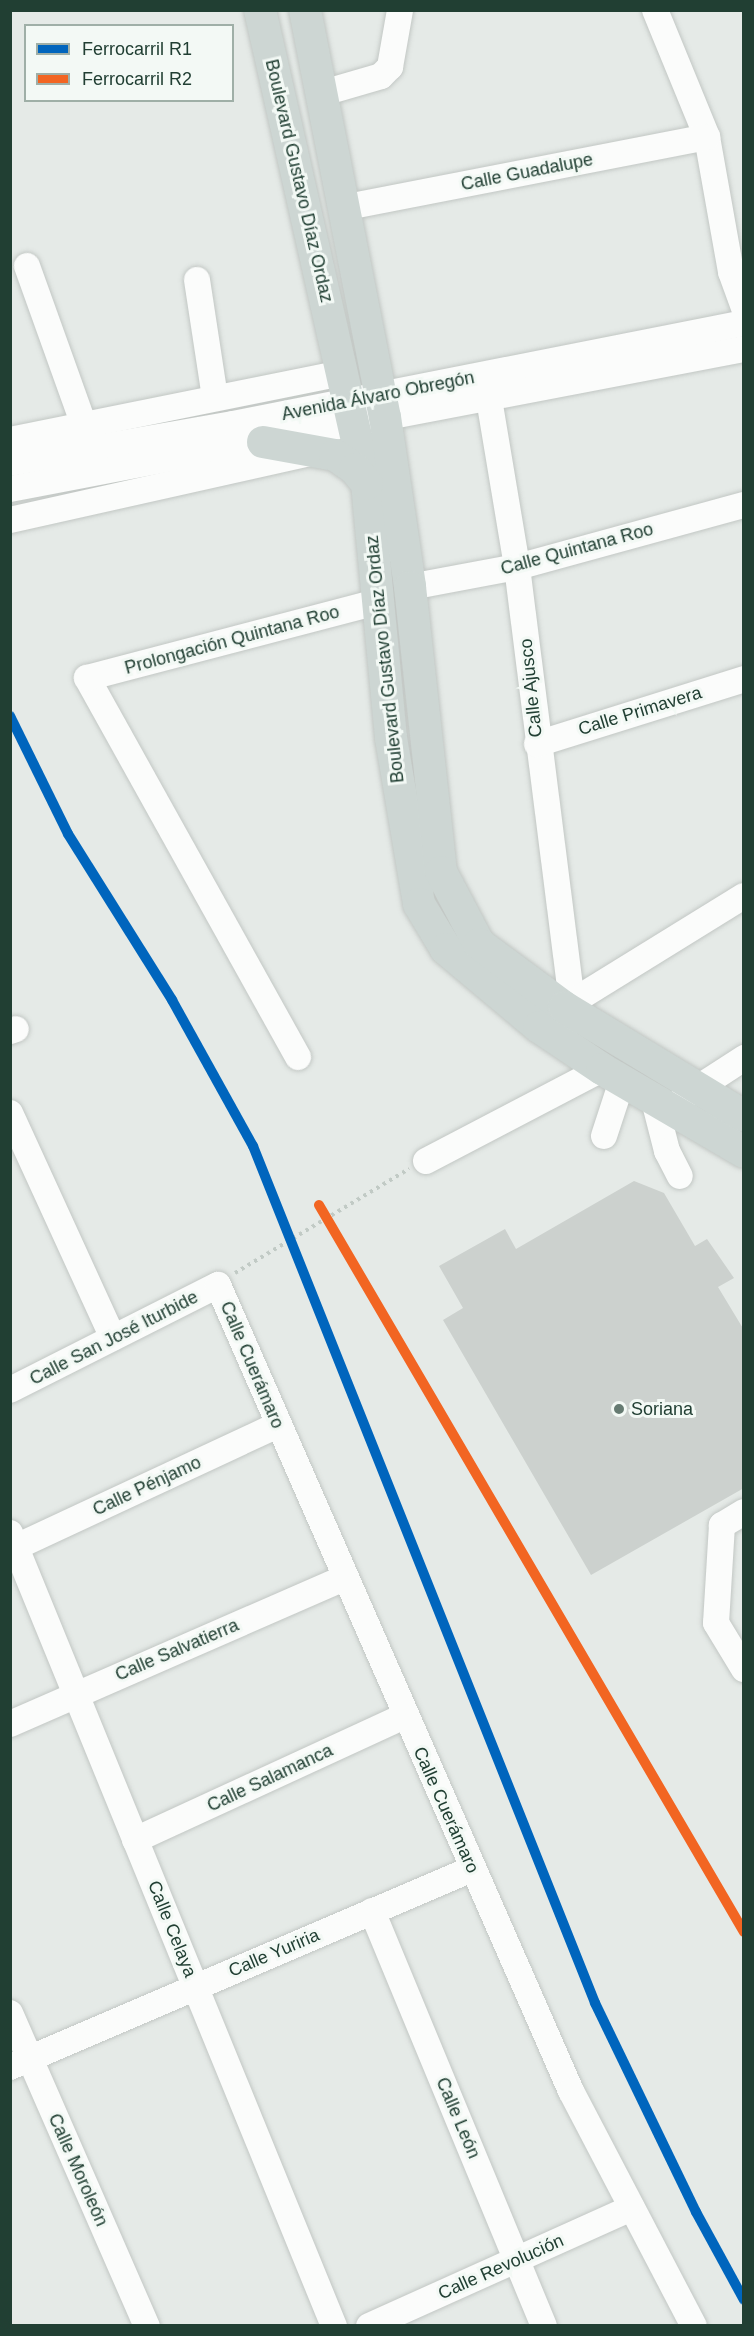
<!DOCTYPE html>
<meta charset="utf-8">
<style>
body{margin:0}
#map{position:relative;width:754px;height:2336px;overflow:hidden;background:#e5eae7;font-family:Helvetica,sans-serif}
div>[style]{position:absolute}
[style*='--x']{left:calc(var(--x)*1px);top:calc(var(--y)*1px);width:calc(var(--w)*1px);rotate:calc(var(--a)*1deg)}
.building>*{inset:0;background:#ccd1ce}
.path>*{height:4px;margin-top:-2px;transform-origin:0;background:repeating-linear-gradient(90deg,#c1cac5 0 3px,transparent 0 7.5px)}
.roads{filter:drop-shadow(0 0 2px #c2c7c4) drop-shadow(0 0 2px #c2c7c4)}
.minor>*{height:26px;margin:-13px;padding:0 13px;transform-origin:13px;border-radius:13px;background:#fbfcfb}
.major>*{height:32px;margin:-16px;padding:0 16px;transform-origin:16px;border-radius:16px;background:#cdd6d3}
.rail-1>*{height:10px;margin:-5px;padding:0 5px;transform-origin:5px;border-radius:5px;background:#0065bd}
.rail-2>*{height:10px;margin:-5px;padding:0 5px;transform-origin:5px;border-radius:5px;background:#f26522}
.dots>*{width:16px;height:16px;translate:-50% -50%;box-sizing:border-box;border:3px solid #f3f9f5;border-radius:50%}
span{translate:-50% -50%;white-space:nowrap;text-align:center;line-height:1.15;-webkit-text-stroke:6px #f3f9f5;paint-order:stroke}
.street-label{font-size:18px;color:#213f33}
.poi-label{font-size:18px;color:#213f33}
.left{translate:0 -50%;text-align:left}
.frame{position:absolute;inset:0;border:12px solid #213f33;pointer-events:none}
.legend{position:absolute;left:24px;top:24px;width:210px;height:78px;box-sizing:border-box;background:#f3f9f5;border:2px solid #9fafa7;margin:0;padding:8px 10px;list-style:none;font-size:18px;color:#213f33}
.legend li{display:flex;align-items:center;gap:12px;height:30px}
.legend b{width:30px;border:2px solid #9fafa7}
</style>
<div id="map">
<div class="building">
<i style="clip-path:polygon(634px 1181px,664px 1193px,695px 1246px,707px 1239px,734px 1278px,718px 1287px,744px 1330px,744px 1488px,591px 1575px,443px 1320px,463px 1308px,439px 1266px,505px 1229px,516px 1249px)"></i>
</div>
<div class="path">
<i style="--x:235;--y:1273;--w:203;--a:-30.9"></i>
</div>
<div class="roads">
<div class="minor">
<i style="--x:655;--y:10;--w:137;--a:67.7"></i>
<i style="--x:707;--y:137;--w:137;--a:79.9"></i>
<i style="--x:731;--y:272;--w:38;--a:70"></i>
<i style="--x:323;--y:93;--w:60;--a:-16.3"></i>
<i style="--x:381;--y:76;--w:13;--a:-45"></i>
<i style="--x:390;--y:67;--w:58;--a:-80"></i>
<i style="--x:347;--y:207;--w:367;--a:-11"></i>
<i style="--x:27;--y:266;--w:169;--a:70.3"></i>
<i style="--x:197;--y:280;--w:119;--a:81.3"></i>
<i style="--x:486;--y:381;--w:189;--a:80.5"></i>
<i style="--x:517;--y:567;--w:438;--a:82.8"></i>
<i style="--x:10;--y:440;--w:340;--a:-11.4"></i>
<i style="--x:10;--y:463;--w:226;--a:-9.9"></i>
<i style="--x:233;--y:424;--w:521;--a:-11.18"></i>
<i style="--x:10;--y:489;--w:747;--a:-10.8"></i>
<i style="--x:10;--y:520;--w:306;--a:-12.6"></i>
<i style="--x:410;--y:587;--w:109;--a:-10.6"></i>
<i style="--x:517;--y:567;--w:235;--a:-15.3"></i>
<i style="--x:537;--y:744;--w:217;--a:-17.4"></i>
<i style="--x:564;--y:1007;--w:211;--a:-31.7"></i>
<i style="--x:10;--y:1031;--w:6;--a:-18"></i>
<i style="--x:298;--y:1057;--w:434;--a:-119.1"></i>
<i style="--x:87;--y:678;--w:300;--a:-14.7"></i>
<i style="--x:684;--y:1097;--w:72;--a:-33"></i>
<i style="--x:654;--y:1100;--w:53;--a:75.7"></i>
<i style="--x:667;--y:1151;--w:28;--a:63"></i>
<i style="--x:10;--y:1113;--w:247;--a:65.4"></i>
<i style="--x:604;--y:1136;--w:58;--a:-71.9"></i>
<i style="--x:426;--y:1161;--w:199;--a:-27.6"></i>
<i style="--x:10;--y:1390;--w:233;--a:-26.8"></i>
<i style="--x:218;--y:1285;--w:880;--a:66.35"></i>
<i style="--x:571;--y:2091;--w:265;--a:62.4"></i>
<i style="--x:744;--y:1512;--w:26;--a:149"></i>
<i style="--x:722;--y:1525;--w:98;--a:93.5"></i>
<i style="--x:716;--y:1623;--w:54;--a:58.7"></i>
<i style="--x:10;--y:1533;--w:857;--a:67.78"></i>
<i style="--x:16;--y:1547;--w:289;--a:-25"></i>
<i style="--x:10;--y:1724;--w:365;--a:-23.6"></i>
<i style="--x:135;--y:1840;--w:296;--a:-24.7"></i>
<i style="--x:372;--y:1911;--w:449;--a:67.5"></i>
<i style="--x:10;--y:2013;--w:342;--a:66.4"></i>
<i style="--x:10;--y:2067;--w:503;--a:-23.2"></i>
<i style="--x:369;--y:2326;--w:288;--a:-24.2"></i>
</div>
<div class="major">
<i style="--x:260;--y:10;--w:486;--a:77.3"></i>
<i style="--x:367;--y:484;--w:255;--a:84.6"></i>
<i style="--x:391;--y:738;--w:168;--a:80.4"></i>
<i style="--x:419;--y:904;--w:52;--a:59"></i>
<i style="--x:446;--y:949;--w:121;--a:40"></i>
<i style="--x:539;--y:1027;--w:76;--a:33.7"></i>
<i style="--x:602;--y:1069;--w:164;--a:30.3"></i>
<i style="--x:305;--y:10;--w:415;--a:78.9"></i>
<i style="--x:385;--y:417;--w:172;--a:81.6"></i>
<i style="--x:410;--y:587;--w:287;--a:83.8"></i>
<i style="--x:441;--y:872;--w:81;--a:62.2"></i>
<i style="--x:479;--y:944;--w:106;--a:36.5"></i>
<i style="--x:564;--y:1007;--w:210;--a:31.2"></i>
<i style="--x:263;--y:442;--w:73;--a:10.2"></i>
<i style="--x:335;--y:455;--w:24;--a:35"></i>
<i style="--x:355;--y:469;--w:19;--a:51"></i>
</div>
</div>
<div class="rail-1">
<i style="--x:10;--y:716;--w:131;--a:63.8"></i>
<i style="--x:68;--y:834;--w:196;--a:57.9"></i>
<i style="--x:172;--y:1000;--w:167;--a:61"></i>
<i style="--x:253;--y:1146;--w:923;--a:68.24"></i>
<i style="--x:595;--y:2003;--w:232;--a:64.2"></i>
<i style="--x:696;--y:2212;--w:100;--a:61.4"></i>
</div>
<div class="rail-2">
<i style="--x:319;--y:1205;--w:842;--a:59.69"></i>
</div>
<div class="dots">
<i style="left:619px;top:1409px;background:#667b72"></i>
</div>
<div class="street-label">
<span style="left:527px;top:172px;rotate:-11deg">Calle Guadalupe</span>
<span style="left:299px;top:181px;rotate:77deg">Boulevard Gustavo Díaz Ordaz</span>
<span style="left:378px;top:396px;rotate:-11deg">Avenida Álvaro Obregón</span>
<span style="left:577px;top:549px;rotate:-15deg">Calle Quintana Roo</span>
<span style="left:232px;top:640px;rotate:-15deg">Prolongación Quintana Roo</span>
<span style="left:385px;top:659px;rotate:-96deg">Boulevard Gustavo Díaz Ordaz</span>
<span style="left:531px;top:688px;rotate:-96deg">Calle Ajusco</span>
<span style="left:640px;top:711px;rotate:-17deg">Calle Primavera</span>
<span style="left:114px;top:1338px;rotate:-27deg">Calle San José Iturbide</span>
<span style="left:252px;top:1365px;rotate:67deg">Calle Cuerámaro</span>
<span style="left:147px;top:1486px;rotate:-25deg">Calle Pénjamo</span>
<span style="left:177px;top:1650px;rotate:-23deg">Calle Salvatierra</span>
<span style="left:270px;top:1778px;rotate:-25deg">Calle Salamanca</span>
<span style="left:446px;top:1810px;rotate:66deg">Calle Cuerámaro</span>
<span style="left:172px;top:1929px;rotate:68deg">Calle Celaya</span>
<span style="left:274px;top:1953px;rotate:-23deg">Calle Yuriria</span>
<span style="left:458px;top:2118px;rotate:67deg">Calle León</span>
<span style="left:78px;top:2170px;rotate:66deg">Calle Moroleón</span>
<span style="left:501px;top:2267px;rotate:-24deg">Calle Revolución</span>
</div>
<div class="poi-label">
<span class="left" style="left:631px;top:1409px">Soriana</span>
</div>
<div class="frame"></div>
<ul class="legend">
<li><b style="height:8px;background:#0065bd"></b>Ferrocarril R1</li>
<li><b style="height:8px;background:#f26522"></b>Ferrocarril R2</li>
</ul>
</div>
